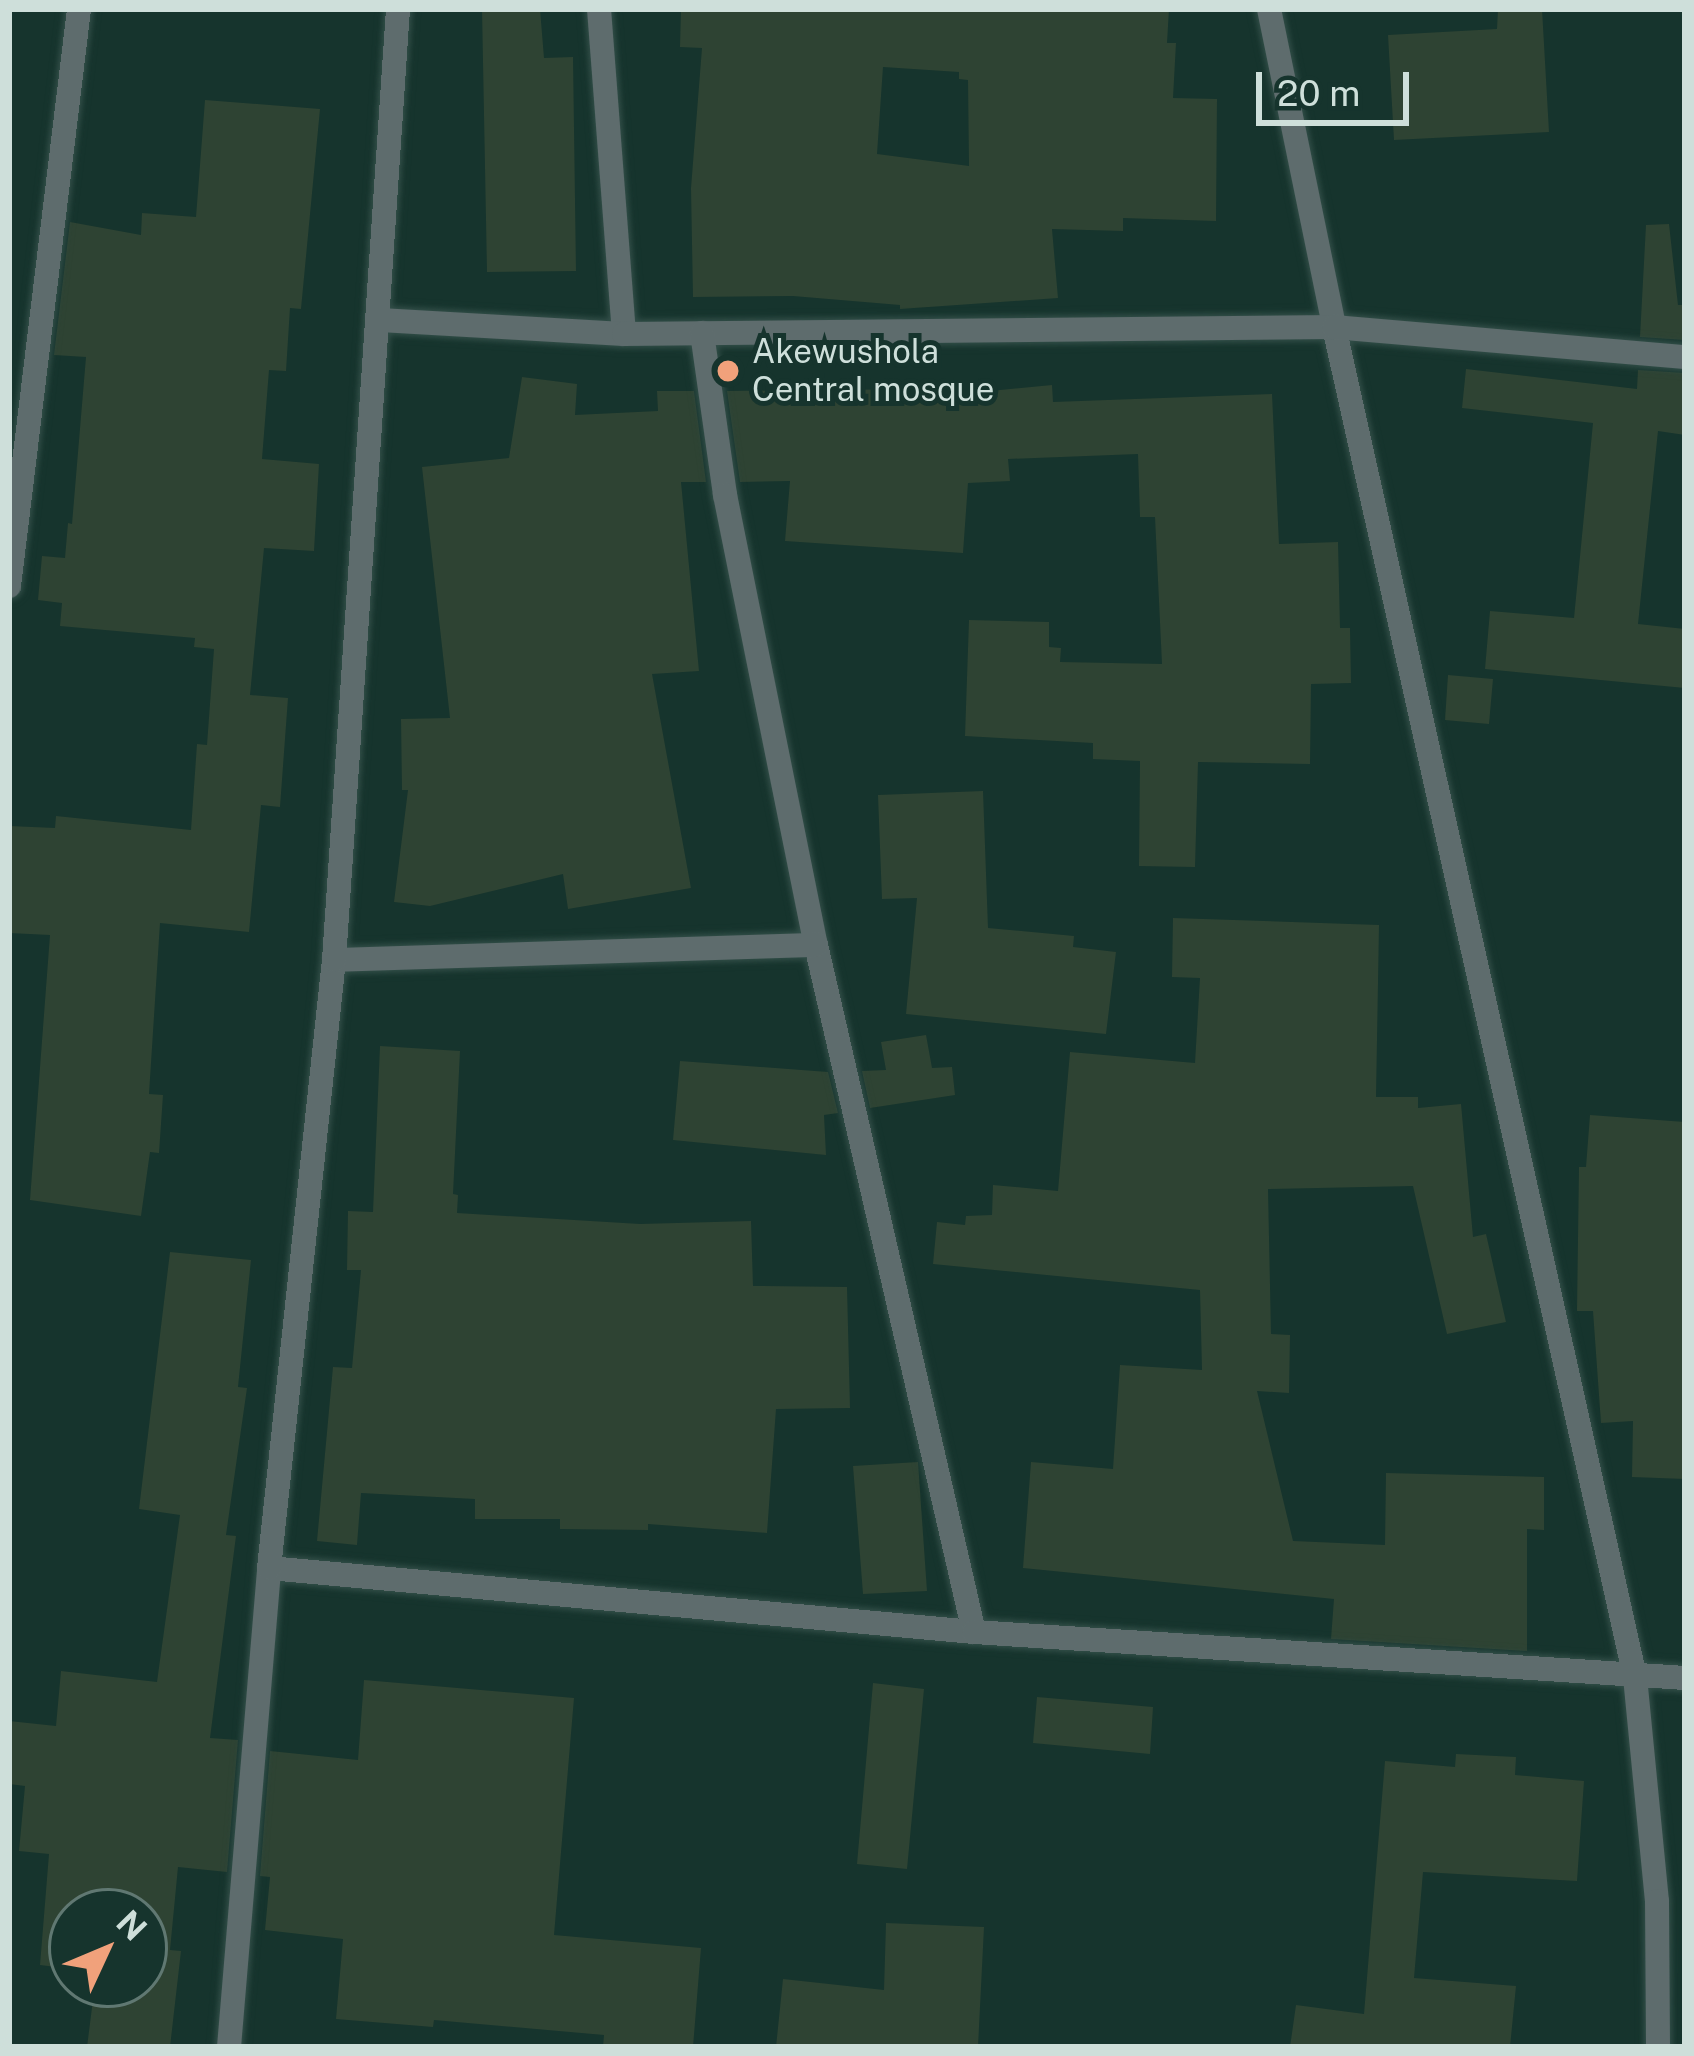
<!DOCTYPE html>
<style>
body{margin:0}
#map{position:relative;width:1694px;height:2056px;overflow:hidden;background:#16342d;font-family:"Public Sans",sans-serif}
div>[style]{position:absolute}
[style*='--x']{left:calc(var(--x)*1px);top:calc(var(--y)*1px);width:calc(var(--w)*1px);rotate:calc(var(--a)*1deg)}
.building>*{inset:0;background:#2e4333}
.roads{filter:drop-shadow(0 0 3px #334f49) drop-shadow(0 0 3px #334f49)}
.street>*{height:24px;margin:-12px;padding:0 12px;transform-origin:12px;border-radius:12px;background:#5e6c6d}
.dots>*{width:33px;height:33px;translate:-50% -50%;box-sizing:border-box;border:6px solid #16342d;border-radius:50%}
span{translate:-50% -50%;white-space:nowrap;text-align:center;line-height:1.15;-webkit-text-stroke:10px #16342d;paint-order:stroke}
.poi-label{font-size:33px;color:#cedfda}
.left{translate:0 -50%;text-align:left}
.frame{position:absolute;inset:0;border:12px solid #cedfda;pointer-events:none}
.north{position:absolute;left:48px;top:1888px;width:120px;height:120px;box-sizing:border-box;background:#16342d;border:3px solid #607872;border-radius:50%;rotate:46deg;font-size:33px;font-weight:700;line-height:48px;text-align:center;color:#cedfda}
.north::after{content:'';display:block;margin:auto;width:42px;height:54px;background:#f1a17b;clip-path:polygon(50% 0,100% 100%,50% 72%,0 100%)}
.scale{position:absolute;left:1256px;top:72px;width:153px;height:54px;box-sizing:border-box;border:6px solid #cedfda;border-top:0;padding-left:15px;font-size:36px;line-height:42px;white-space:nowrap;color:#cedfda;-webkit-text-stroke:9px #16342d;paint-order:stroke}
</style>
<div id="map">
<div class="building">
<i style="clip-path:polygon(482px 9px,540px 9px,544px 58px,573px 57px,576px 271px,487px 272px)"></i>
<i style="clip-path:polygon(evenodd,681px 9px,1169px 9px,1167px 43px,1176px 43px,1173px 98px,1217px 99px,1216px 221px,1123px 218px,1123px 231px,1052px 229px,1058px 298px,900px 309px,900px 305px,793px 296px,693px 297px,691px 188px,702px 48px,680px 47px,681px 9px,883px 67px,959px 72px,959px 79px,968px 80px,969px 166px,877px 154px,883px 67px)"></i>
<i style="clip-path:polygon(1498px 9px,1542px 9px,1549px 132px,1394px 140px,1388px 35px,1497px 29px)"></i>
<i style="clip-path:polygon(205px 100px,320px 109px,301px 309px,290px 308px,286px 371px,269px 370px,262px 459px,319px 464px,314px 551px,264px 548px,250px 695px,288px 698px,280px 807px,261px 805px,249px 932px,160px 923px,149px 1094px,163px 1095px,159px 1153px,150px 1152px,141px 1216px,30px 1200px,50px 935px,9px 933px,9px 826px,55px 828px,56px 816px,191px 830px,197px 744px,207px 745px,214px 649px,194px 647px,195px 638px,60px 626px,62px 603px,38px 600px,42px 556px,65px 558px,68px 523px,72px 524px,86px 357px,54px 355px,70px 222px,141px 235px,142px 213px,196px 217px)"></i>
<i style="clip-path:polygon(1669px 224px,1678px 305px,1685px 305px,1685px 340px,1640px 337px,1646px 225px)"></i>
<i style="clip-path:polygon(1466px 369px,1637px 389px,1638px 370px,1685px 373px,1685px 435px,1658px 431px,1638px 624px,1685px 629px,1685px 688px,1485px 669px,1490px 611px,1574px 618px,1593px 423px,1462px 408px)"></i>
<i style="clip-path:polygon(522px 377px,577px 384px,575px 415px,658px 411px,657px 391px,694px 391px,706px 482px,681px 482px,699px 671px,652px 674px,691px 888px,568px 909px,563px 874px,430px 906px,394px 902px,408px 790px,402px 790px,401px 719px,450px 718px,422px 467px,509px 458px)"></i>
<i style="clip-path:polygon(1052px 385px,1053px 402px,1272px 394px,1279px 544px,1338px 542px,1340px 628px,1350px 628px,1351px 683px,1311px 684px,1310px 764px,1198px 762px,1195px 867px,1139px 866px,1140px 761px,1093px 759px,1093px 743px,965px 736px,969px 620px,1049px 622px,1049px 647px,1061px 648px,1060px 662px,1162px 664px,1155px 517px,1140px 517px,1138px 454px,1008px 459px,1010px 481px,968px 483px,963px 553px,785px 541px,790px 481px,740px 482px,727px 391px,921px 389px,920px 398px)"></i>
<i style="clip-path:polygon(1448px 675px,1493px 679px,1489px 724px,1445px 720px)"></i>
<i style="clip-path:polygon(983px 791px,988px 928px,1074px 936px,1073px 947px,1116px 952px,1106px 1034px,906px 1014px,917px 898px,882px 899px,878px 795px)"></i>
<i style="clip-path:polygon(1173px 918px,1379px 925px,1376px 1097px,1418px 1097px,1418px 1108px,1461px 1104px,1473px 1237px,1486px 1234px,1506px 1322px,1447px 1334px,1413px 1186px,1268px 1189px,1271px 1334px,1290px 1335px,1289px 1393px,1257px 1391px,1293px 1541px,1385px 1545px,1386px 1473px,1544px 1477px,1544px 1530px,1527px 1529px,1527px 1651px,1331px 1639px,1334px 1599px,1023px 1568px,1031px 1462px,1113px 1469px,1120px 1365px,1202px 1370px,1200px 1290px,933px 1264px,937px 1222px,965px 1225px,966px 1216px,992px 1215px,993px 1185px,1058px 1191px,1070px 1052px,1195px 1063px,1200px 978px,1172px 977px)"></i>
<i style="clip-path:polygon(926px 1035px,932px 1068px,952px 1067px,955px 1095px,870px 1108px,862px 1071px,886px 1070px,881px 1042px)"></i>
<i style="clip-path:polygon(380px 1046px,460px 1051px,453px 1194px,458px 1195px,457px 1213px,640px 1224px,751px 1221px,753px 1286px,847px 1287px,850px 1408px,776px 1409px,767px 1533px,648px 1524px,648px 1530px,560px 1529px,560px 1519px,475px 1519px,475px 1499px,361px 1493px,357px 1545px,317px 1541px,333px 1367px,352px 1368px,361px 1270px,347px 1270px,348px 1211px,373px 1212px)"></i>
<i style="clip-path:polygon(680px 1061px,828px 1072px,838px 1113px,824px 1115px,826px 1155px,673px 1140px)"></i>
<i style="clip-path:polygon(1590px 1115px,1685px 1122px,1685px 1479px,1632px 1477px,1633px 1421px,1601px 1423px,1593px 1311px,1577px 1311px,1579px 1167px,1586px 1167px)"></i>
<i style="clip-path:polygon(170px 1252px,251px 1260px,238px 1387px,247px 1388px,226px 1535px,236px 1536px,210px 1738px,238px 1740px,227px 1872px,178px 1867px,170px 1950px,181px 1951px,170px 2047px,87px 2047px,95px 1984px,144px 1984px,144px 1912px,72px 1912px,72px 1969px,40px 1965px,49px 1854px,19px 1851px,25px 1786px,9px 1784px,9px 1721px,56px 1726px,61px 1671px,157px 1682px,180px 1515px,139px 1509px)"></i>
<i style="clip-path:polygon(918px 1462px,927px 1591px,863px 1594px,853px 1466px)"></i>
<i style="clip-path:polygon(364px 1680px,574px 1698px,554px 1935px,701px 1948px,693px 2047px,603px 2047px,604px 2035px,434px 2020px,433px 2027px,336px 2019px,343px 1939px,265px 1930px,270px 1877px,260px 1876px,270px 1751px,358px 1760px)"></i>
<i style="clip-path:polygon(873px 1683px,924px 1689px,907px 1869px,857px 1864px)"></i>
<i style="clip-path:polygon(1037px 1697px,1153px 1707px,1150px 1754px,1033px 1743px)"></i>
<i style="clip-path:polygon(1456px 1754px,1516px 1757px,1515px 1775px,1584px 1781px,1577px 1881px,1423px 1872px,1414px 1978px,1516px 1986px,1510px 2047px,1290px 2047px,1296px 2005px,1364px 2014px,1385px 1761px,1455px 1767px)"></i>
<i style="clip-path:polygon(886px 1923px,984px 1927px,978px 2047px,776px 2047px,783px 1979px,884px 1990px)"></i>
</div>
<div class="roads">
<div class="street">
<i style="--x:599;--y:9;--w:326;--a:85.6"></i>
<i style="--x:1269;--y:9;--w:325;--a:78.4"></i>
<i style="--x:1334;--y:327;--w:1383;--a:77.43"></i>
<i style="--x:1635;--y:1677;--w:225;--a:84.4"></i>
<i style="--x:1657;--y:1901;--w:146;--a:89.6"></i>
<i style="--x:380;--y:320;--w:244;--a:3.3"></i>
<i style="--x:624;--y:334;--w:710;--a:-0.56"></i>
<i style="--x:1334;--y:327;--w:352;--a:4.9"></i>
<i style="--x:702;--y:333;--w:164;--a:81.9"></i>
<i style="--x:725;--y:495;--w:459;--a:78.6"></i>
<i style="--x:816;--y:945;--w:705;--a:77.05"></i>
<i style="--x:9;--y:586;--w:581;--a:-83.08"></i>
<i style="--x:334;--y:960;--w:482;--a:-1.8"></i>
<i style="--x:269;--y:1568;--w:708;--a:5.19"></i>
<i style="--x:974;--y:1632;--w:712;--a:3.7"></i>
<i style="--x:229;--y:2047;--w:481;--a:-85.2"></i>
<i style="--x:269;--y:1568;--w:611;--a:-83.9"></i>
<i style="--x:334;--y:960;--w:953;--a:-86.15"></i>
</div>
</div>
<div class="dots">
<i style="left:728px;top:371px;background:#f1a17b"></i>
</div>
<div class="poi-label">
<span class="left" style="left:752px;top:371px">Akewushola<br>Central mosque</span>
</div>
<div class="frame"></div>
<div class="north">N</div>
<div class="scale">20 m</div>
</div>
